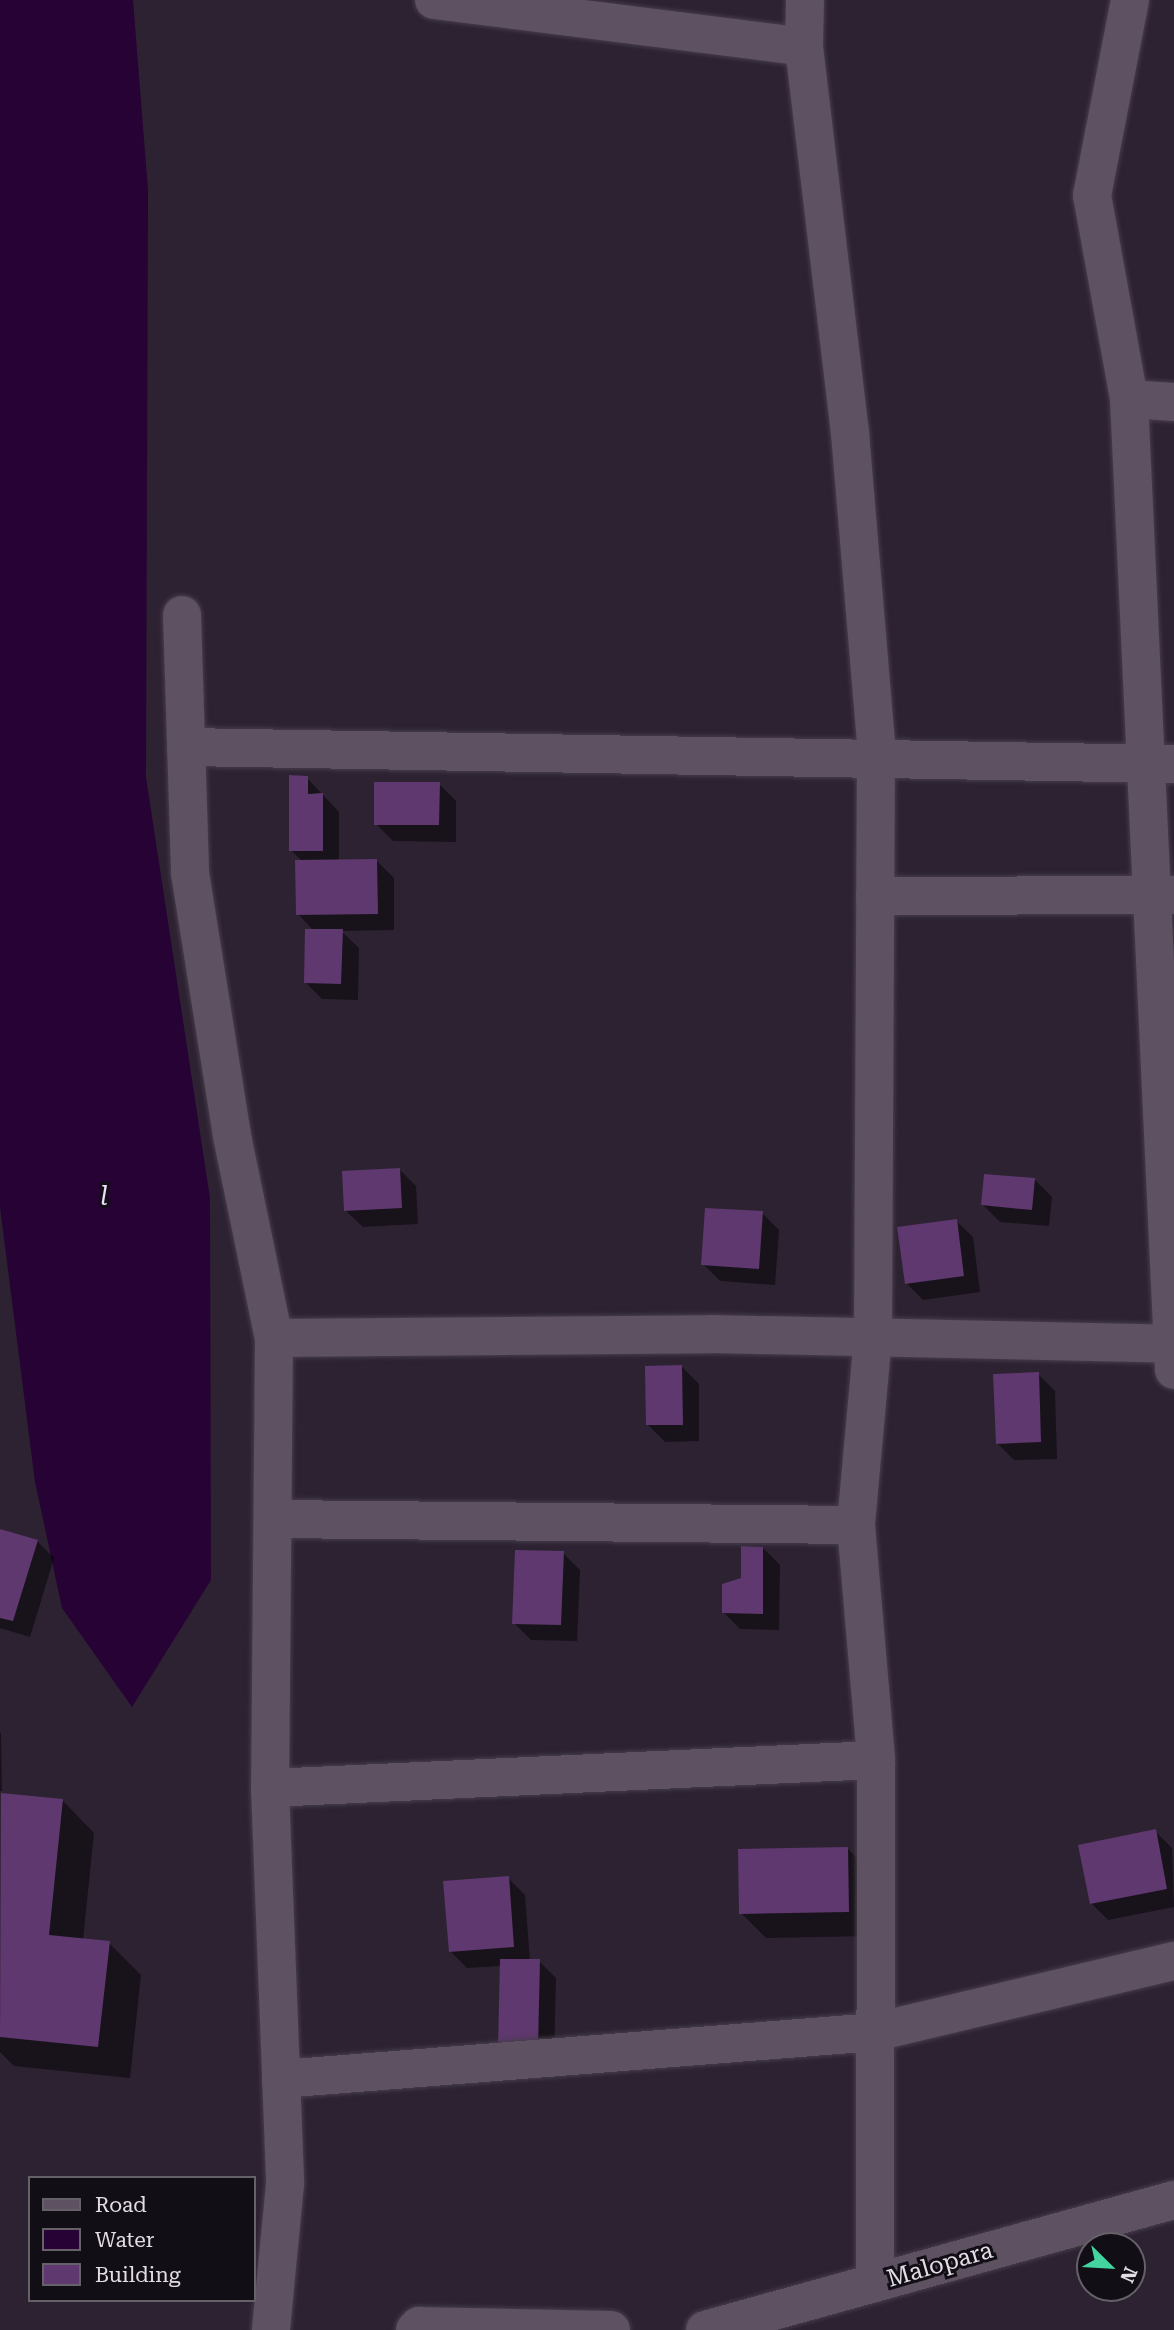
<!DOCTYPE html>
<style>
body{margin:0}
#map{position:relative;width:1174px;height:2330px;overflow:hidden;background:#2d2232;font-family:"Roboto Serif",serif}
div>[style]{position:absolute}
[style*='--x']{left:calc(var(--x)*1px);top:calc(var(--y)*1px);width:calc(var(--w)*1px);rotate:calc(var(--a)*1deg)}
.water>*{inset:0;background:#270234}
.shadow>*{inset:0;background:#0007}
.building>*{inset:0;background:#5e386e}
.roads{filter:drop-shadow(0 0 2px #463d4a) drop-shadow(0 0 2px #463d4a)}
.minor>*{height:38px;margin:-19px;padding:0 19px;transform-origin:19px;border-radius:19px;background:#5d5162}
span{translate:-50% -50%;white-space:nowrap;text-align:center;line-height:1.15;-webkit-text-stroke:6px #120e15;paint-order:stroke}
.street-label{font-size:24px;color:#e3dce7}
.water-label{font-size:26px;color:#f1dbfc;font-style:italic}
.legend{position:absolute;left:28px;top:2176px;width:228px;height:126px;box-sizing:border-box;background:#120e15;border:2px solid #666069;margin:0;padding:9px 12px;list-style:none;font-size:21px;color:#e3dce7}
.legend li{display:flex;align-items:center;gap:14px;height:35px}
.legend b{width:35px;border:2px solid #666069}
.north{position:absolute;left:1076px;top:2232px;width:70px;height:70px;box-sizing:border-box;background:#120e15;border:2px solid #666069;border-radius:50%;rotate:114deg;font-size:19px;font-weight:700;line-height:28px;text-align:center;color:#e3dce7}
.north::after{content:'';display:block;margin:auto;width:24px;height:32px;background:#43d4a0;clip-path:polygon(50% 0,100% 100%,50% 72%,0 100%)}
</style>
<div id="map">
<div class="water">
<i style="clip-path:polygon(0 0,133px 0,148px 190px,146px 777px,210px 1198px,211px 1580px,132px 1707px,62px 1608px,35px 1482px,0 1207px)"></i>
</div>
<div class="shadow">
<i style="clip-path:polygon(307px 778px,339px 812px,339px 861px,377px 861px,394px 878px,394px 930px,341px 931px,359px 948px,358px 1000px,322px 999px,305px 982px,314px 931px,298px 914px,302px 861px,291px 850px)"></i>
<i style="clip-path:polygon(439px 784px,456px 801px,456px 842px,393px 841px,376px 824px)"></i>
<i style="clip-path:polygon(399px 1169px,416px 1186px,418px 1224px,363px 1227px,346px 1211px)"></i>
<i style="clip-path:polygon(1035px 1180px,1052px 1197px,1049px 1226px,1000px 1222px,983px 1205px)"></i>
<i style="clip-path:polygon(762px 1213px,779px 1230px,775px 1285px,720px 1281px,703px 1264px)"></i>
<i style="clip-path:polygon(956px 1221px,973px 1237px,980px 1292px,923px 1300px,906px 1283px)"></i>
<i style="clip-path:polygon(682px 1367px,699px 1384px,699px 1441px,665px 1442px,648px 1425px)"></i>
<i style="clip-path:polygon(1038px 1374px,1055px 1391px,1057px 1459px,1014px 1460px,997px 1443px)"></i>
<i style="clip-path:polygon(0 1530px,37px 1541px,54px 1558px,30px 1637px,0 1628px)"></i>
<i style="clip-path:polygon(763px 1548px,780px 1565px,779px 1630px,740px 1629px,723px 1612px)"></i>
<i style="clip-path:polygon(563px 1553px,580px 1570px,577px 1641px,531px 1640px,514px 1623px)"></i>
<i style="clip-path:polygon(0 1732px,1px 1734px,2px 1791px,0 1791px)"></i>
<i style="clip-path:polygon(3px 1795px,63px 1801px,94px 1833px,83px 1940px,109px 1943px,141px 1975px,130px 2078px,14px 2066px,0 2052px)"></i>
<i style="clip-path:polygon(1155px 1831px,1172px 1848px,1174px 1907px,1108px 1920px,1091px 1903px)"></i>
<i style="clip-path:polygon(848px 1849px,873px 1874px,874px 1936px,766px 1938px,741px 1913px)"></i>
<i style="clip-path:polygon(508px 1878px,525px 1895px,530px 1961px,539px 1961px,556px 1978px,554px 2064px,517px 2064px,501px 1966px,467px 1968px,450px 1951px)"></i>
</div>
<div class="building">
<i style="clip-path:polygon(289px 775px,308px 776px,308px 794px,323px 793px,323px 851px,289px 851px)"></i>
<i style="clip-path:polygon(374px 782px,440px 782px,439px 825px,374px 825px)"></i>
<i style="clip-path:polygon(377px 859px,378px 914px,296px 915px,295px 860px)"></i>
<i style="clip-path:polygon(305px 929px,343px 929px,341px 984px,304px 983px)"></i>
<i style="clip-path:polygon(400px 1168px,402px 1208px,344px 1211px,342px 1171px)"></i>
<i style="clip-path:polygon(984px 1174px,1035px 1178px,1032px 1210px,981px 1205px)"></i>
<i style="clip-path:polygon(705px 1208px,763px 1211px,759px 1269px,701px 1265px)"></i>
<i style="clip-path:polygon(957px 1219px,964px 1276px,905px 1284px,897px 1227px)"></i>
<i style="clip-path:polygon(682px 1365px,683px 1425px,646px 1425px,645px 1366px)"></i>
<i style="clip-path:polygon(1039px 1372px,1041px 1442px,996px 1444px,993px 1374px)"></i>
<i style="clip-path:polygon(0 1529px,38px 1540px,13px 1621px,0 1618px)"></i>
<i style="clip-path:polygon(741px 1546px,763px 1547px,763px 1614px,722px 1613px,722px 1584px,741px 1578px)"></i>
<i style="clip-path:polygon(515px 1550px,564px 1551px,561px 1625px,512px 1624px)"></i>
<i style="clip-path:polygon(1px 1793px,63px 1799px,49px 1935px,110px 1941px,98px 2047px,0 2037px)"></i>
<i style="clip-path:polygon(1156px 1829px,1167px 1889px,1090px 1904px,1078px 1845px)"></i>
<i style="clip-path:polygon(848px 1847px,849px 1912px,739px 1914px,738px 1849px)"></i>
<i style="clip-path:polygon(509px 1876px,514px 1947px,449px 1952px,443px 1881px)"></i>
<i style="clip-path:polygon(500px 1959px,540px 1959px,538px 2048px,498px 2048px)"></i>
</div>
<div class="roads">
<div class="minor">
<i style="--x:434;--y:0;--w:373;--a:7.2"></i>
<i style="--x:805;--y:0;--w:47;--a:91.2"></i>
<i style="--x:804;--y:47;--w:389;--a:83.2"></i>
<i style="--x:850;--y:433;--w:312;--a:85.2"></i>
<i style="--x:876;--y:744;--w:593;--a:90.29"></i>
<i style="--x:873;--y:1337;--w:189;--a:95.2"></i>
<i style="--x:856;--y:1525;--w:236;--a:85.1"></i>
<i style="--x:876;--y:1760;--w:523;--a:90.11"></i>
<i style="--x:1130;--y:0;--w:199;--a:101"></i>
<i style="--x:1092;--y:195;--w:207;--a:79.7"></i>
<i style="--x:1129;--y:399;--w:972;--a:87.35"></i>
<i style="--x:1129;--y:399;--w:45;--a:3.8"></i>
<i style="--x:182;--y:615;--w:258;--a:88.2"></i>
<i style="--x:190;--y:873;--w:266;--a:80.9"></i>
<i style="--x:232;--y:1136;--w:206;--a:78.3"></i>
<i style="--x:274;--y:1338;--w:450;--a:90.5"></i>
<i style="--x:270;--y:1788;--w:396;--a:87.8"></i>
<i style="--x:285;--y:2184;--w:147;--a:95.5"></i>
<i style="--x:186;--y:747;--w:988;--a:0.99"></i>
<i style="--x:875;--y:896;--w:299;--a:-0.2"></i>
<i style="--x:274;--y:1338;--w:437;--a:-0.5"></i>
<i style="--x:711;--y:1334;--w:463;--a:1.2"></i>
<i style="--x:273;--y:1519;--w:583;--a:0.59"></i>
<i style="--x:270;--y:1788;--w:607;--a:-2.65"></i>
<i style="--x:281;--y:2079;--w:596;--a:-4.52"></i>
<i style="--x:875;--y:2032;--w:307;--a:-13.4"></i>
<i style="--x:415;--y:2330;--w:6;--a:-45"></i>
<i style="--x:419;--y:2326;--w:192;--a:1.2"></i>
<i style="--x:705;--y:2330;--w:487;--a:-15.5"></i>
</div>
</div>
<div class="street-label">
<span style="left:940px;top:2265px;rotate:-16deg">Malopara</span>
</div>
<div class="water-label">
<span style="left:104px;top:1197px">l</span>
</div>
<ul class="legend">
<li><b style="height:9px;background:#5d5162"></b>Road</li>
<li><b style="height:19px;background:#270234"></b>Water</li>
<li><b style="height:19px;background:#5e386e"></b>Building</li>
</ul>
<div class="north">N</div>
</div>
